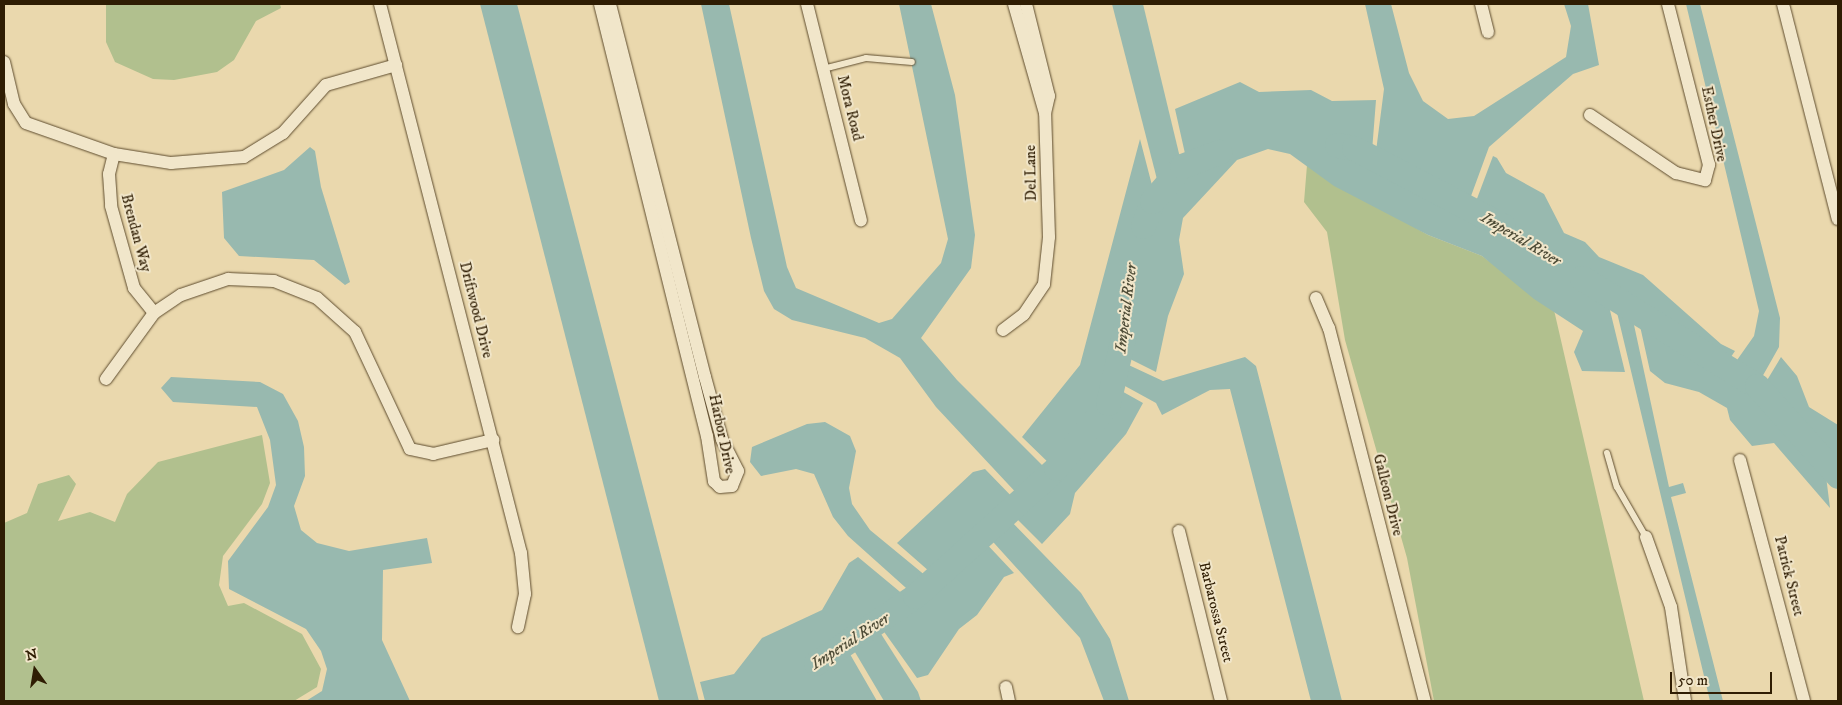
<!DOCTYPE html>
<style>
body{margin:0}
#map{position:relative;width:1842px;height:705px;overflow:hidden;background:#ead8ad;font-family:"IM FELL DW Pica",serif}
div>[style]{position:absolute}
[style*='--x']{left:calc(var(--x)*1px);top:calc(var(--y)*1px);width:calc(var(--w)*1px);rotate:calc(var(--a)*1deg)}
.green>*{inset:0;background:#b1c08e}
.water>*{inset:0;background:#98b9af}
.river>*{height:25px;margin:-12.5px;padding:0 12.5px;transform-origin:12.5px;border-radius:12.5px;background:#98b9af}
.roads{filter:drop-shadow(0 0 1px #5e4c2e) drop-shadow(0 0 1px #5e4c2e)}
.service>*{height:6px;margin:-3px;padding:0 3px;transform-origin:3px;border-radius:3px;background:#f1e6ca}
.minor>*{height:12px;margin:-6px;padding:0 6px;transform-origin:6px;border-radius:6px;background:#f1e6ca}
span{translate:-50% -50%;white-space:nowrap;text-align:center;line-height:1.15;-webkit-text-stroke:4px #f1e6ca;paint-order:stroke}
.street-label{font-size:15px;color:#2f1d03}
.water-label{font-size:16px;color:#4e4c37;font-style:italic}
.frame{position:absolute;inset:0;border:5px solid #2f1d03;pointer-events:none}
.north{position:absolute;left:10px;top:645px;width:50px;height:50px;-webkit-text-stroke:4px #f1e6ca;paint-order:stroke;rotate:347deg;font-size:14px;font-weight:700;line-height:20px;text-align:center;color:#2f1d03}
.north::after{content:'';display:block;margin:auto;width:18px;height:22px;background:#2f1d03;clip-path:polygon(50% 0,100% 100%,50% 72%,0 100%)}
.scale{position:absolute;left:1670px;top:672px;width:102px;height:22px;box-sizing:border-box;border:2px solid #2f1d03;border-top:0;padding-left:6px;font-size:15px;line-height:18px;white-space:nowrap;color:#2f1d03;-webkit-text-stroke:4px #f1e6ca;paint-order:stroke}
</style>
<div id="map">
<div class="green">
<i style="clip-path:polygon(106px 4px,280px 4px,281px 8px,256px 21px,234px 60px,217px 72px,174px 80px,153px 79px,115px 62px,106px 42px)"></i>
<i style="clip-path:polygon(1307px 165px,1428px 235px,1482px 256px,1554px 310px,1644px 701px,1434px 701px,1407px 558px,1345px 340px,1327px 232px,1304px 202px)"></i>
<i style="clip-path:polygon(262px 435px,270px 483px,262px 504px,223px 556px,219px 585px,228px 606px,244px 603px,302px 634px,321px 669px,317px 687px,294px 701px,4px 701px,4px 523px,27px 513px,38px 484px,69px 475px,76px 484px,58px 521px,90px 512px,115px 522px,127px 494px,158px 462px)"></i>
</div>
<div class="water">
<i style="clip-path:polygon(480px 4px,517px 4px,699px 701px,659px 701px)"></i>
<i style="clip-path:polygon(701px 4px,729px 4px,787px 267px,796px 288px,879px 323px,892px 319px,941px 263px,948px 239px,899px 4px,931px 4px,955px 95px,975px 235px,971px 268px,921px 338px,957px 380px,1050px 473px,1022px 499px,936px 407px,900px 358px,865px 338px,792px 320px,774px 309px,764px 291px,751px 238px)"></i>
<i style="clip-path:polygon(1112px 4px,1143px 4px,1182px 166px,1160px 191px)"></i>
<i style="clip-path:polygon(1365px 4px,1391px 4px,1409px 73px,1423px 101px,1448px 119px,1474px 116px,1566px 57px,1571px 26px,1564px 4px,1588px 4px,1599px 65px,1573px 74px,1489px 147px,1467px 207px,1375px 159px,1384px 89px)"></i>
<i style="clip-path:polygon(1686px 4px,1700px 4px,1780px 318px,1779px 347px,1757px 386px,1730px 370px,1754px 336px,1759px 311px)"></i>
<i style="clip-path:polygon(1240px 82px,1259px 92px,1311px 90px,1332px 101px,1376px 100px,1371px 164px,1464px 213px,1472px 212px,1493px 156px,1497px 158px,1506px 173px,1544px 194px,1564px 233px,1585px 242px,1599px 257px,1643px 275px,1721px 344px,1735px 351px,1724px 367px,1727px 376px,1760px 392px,1781px 357px,1797px 376px,1809px 407px,1838px 425px,1838px 466px,1830px 461px,1825px 468px,1830px 508px,1774px 443px,1752px 446px,1730px 420px,1727px 408px,1699px 392px,1665px 383px,1650px 371px,1636px 308px,1617px 295px,1609px 295px,1608px 302px,1625px 372px,1582px 371px,1574px 352px,1583px 331px,1534px 299px,1482px 256px,1428px 235px,1334px 186px,1290px 154px,1268px 149px,1237px 160px,1183px 218px,1179px 240px,1184px 274px,1168px 316px,1156px 372px,1120px 354px,1114px 358px,1109px 384px,1143px 403px,1126px 434px,1075px 493px,1070px 514px,1042px 544px,1006px 508px,981px 528px,981px 538px,1014px 573px,1004px 577px,977px 615px,959px 629px,928px 675px,917px 678px,875px 619px,843px 642px,877px 701px,705px 701px,700px 682px,734px 674px,762px 638px,822px 610px,849px 563px,858px 557px,911px 601px,919px 601px,938px 579px,897px 543px,973px 472px,985px 469px,1021px 506px,1054px 479px,1054px 468px,1022px 437px,1080px 365px,1140px 139px,1154px 193px,1161px 198px,1188px 167px,1175px 109px)"></i>
<i style="clip-path:polygon(310px 147px,315px 151px,321px 187px,350px 282px,345px 285px,314px 260px,239px 256px,224px 238px,222px 192px,284px 170px)"></i>
<i style="clip-path:polygon(1614px 300px,1631px 311px,1669px 487px,1683px 483px,1686px 493px,1671px 497px,1723px 701px,1710px 701px)"></i>
<i style="clip-path:polygon(1245px 357px,1256px 366px,1342px 701px,1311px 701px,1230px 389px,1210px 390px,1162px 415px,1156px 403px,1114px 380px,1120px 361px,1163px 381px)"></i>
<i style="clip-path:polygon(171px 377px,260px 382px,283px 394px,298px 421px,304px 447px,305px 476px,294px 506px,301px 530px,317px 543px,349px 551px,427px 538px,432px 563px,383px 570px,382px 640px,410px 701px,306px 701px,322px 691px,327px 669px,321px 651px,306px 629px,229px 589px,228px 561px,268px 507px,276px 485px,270px 440px,257px 407px,173px 402px,161px 388px)"></i>
<i style="clip-path:polygon(825px 422px,850px 436px,856px 451px,849px 488px,852px 504px,870px 530px,932px 581px,915px 596px,848px 536px,833px 517px,814px 474px,796px 469px,761px 476px,750px 462px,752px 447px,807px 424px)"></i>
<i style="clip-path:polygon(1005px 515px,1081px 593px,1110px 639px,1129px 701px,1104px 701px,1080px 638px,985px 533px)"></i>
<i style="clip-path:polygon(876px 626px,918px 692px,921px 701px,884px 701px,849px 642px)"></i>
</div>
<div class="river">
<i style="--x:1337;--y:145;--w:17;--a:10"></i>
<i style="--x:1354;--y:148;--w:168;--a:27.6"></i>
<i style="--x:1143;--y:226;--w:27;--a:-70"></i>
<i style="--x:1152;--y:201;--w:46;--a:-49.4"></i>
<i style="--x:1182;--y:166;--w:40;--a:-21"></i>
<i style="--x:1582;--y:278;--w:206;--a:31.7"></i>
<i style="--x:1757;--y:386;--w:121;--a:48"></i>
<i style="--x:816;--y:663;--w:120;--a:-34.1"></i>
<i style="--x:915;--y:596;--w:190;--a:-42.2"></i>
<i style="--x:1056;--y:468;--w:83;--a:-51.3"></i>
<i style="--x:1108;--y:403;--w:84;--a:-77"></i>
</div>
<div class="roads">
<div class="service">
<i style="--x:823;--y:69;--w:44;--a:-14.3"></i>
<i style="--x:866;--y:58;--w:46;--a:5"></i>
<i style="--x:1607;--y:453;--w:35;--a:74"></i>
<i style="--x:1617;--y:487;--w:58;--a:59.9"></i>
</div>
<div class="minor">
<i style="--x:380;--y:4;--w:567;--a:75.6"></i>
<i style="--x:521;--y:553;--w:41;--a:84.4"></i>
<i style="--x:525;--y:594;--w:34;--a:102"></i>
<i style="--x:600;--y:4;--w:445;--a:76.1"></i>
<i style="--x:707;--y:436;--w:46;--a:81.2"></i>
<i style="--x:714;--y:481;--w:8;--a:45"></i>
<i style="--x:720;--y:487;--w:12;--a:-5"></i>
<i style="--x:732;--y:486;--w:16;--a:-68"></i>
<i style="--x:738;--y:471;--w:36;--a:-117"></i>
<i style="--x:722;--y:439;--w:64;--a:-105.3"></i>
<i style="--x:705;--y:377;--w:385;--a:-104.3"></i>
<i style="--x:807;--y:4;--w:223;--a:76"></i>
<i style="--x:1026;--y:4;--w:95;--a:76"></i>
<i style="--x:1049;--y:96;--w:17;--a:103"></i>
<i style="--x:1481;--y:4;--w:29;--a:76"></i>
<i style="--x:1783;--y:4;--w:222;--a:75.7"></i>
<i style="--x:4;--y:62;--w:43;--a:76.6"></i>
<i style="--x:14;--y:104;--w:22;--a:58"></i>
<i style="--x:26;--y:123;--w:93;--a:19.4"></i>
<i style="--x:114;--y:154;--w:58;--a:9"></i>
<i style="--x:171;--y:163;--w:73;--a:-4.7"></i>
<i style="--x:244;--y:157;--w:46;--a:-31.6"></i>
<i style="--x:283;--y:133;--w:64;--a:-48.1"></i>
<i style="--x:326;--y:85;--w:73;--a:-15.9"></i>
<i style="--x:1590;--y:115;--w:104;--a:34"></i>
<i style="--x:1676;--y:173;--w:30;--a:14"></i>
<i style="--x:1705;--y:180;--w:16;--a:-75"></i>
<i style="--x:1709;--y:165;--w:166;--a:-104.3"></i>
<i style="--x:114;--y:154;--w:21;--a:104"></i>
<i style="--x:109;--y:174;--w:32;--a:86"></i>
<i style="--x:111;--y:206;--w:85;--a:74.3"></i>
<i style="--x:134;--y:288;--w:32;--a:51"></i>
<i style="--x:1316;--y:298;--w:33;--a:67"></i>
<i style="--x:1329;--y:328;--w:385;--a:75.6"></i>
<i style="--x:1003;--y:330;--w:26;--a:-37"></i>
<i style="--x:1024;--y:314;--w:36;--a:-56"></i>
<i style="--x:1044;--y:284;--w:47;--a:-83.9"></i>
<i style="--x:1049;--y:237;--w:124;--a:-91.8"></i>
<i style="--x:1045;--y:113;--w:113;--a:-105.9"></i>
<i style="--x:106;--y:379;--w:82;--a:-54"></i>
<i style="--x:154;--y:313;--w:32;--a:-34"></i>
<i style="--x:181;--y:295;--w:50;--a:-18.8"></i>
<i style="--x:228;--y:279;--w:46;--a:2.5"></i>
<i style="--x:274;--y:281;--w:46;--a:21.6"></i>
<i style="--x:317;--y:298;--w:51;--a:41.8"></i>
<i style="--x:355;--y:332;--w:129;--a:64.8"></i>
<i style="--x:410;--y:449;--w:24;--a:12"></i>
<i style="--x:433;--y:454;--w:62;--a:-13.1"></i>
<i style="--x:1740;--y:460;--w:249;--a:75.1"></i>
<i style="--x:1179;--y:531;--w:175;--a:76.1"></i>
<i style="--x:1646;--y:537;--w:74;--a:70.3"></i>
<i style="--x:1671;--y:607;--w:95;--a:81.5"></i>
<i style="--x:1006;--y:687;--w:14;--a:78"></i>
</div>
</div>
<div class="street-label">
<span style="left:850px;top:108px;rotate:76deg">Mora Road</span>
<span style="left:1714px;top:124px;rotate:78deg">Esther Drive</span>
<span style="left:1031px;top:173px;rotate:-91deg">Del Lane</span>
<span style="left:136px;top:233px;rotate:75deg">Brendan Way</span>
<span style="left:476px;top:310px;rotate:76deg">Driftwood Drive</span>
<span style="left:722px;top:434px;rotate:78deg">Harbor Drive</span>
<span style="left:1388px;top:495px;rotate:76deg">Galleon Drive</span>
<span style="left:1789px;top:576px;rotate:76deg">Patrick Street</span>
<span style="left:1216px;top:612px;rotate:76deg">Barbarossa Street</span>
</div>
<div class="water-label">
<span style="left:1521px;top:239px;rotate:31deg">Imperial River</span>
<span style="left:1126px;top:308px;rotate:-83deg">Imperial River</span>
<span style="left:850px;top:641px;rotate:-33deg">Imperial River</span>
</div>
<div class="frame"></div>
<div class="north">N</div>
<div class="scale">50 m</div>
</div>
